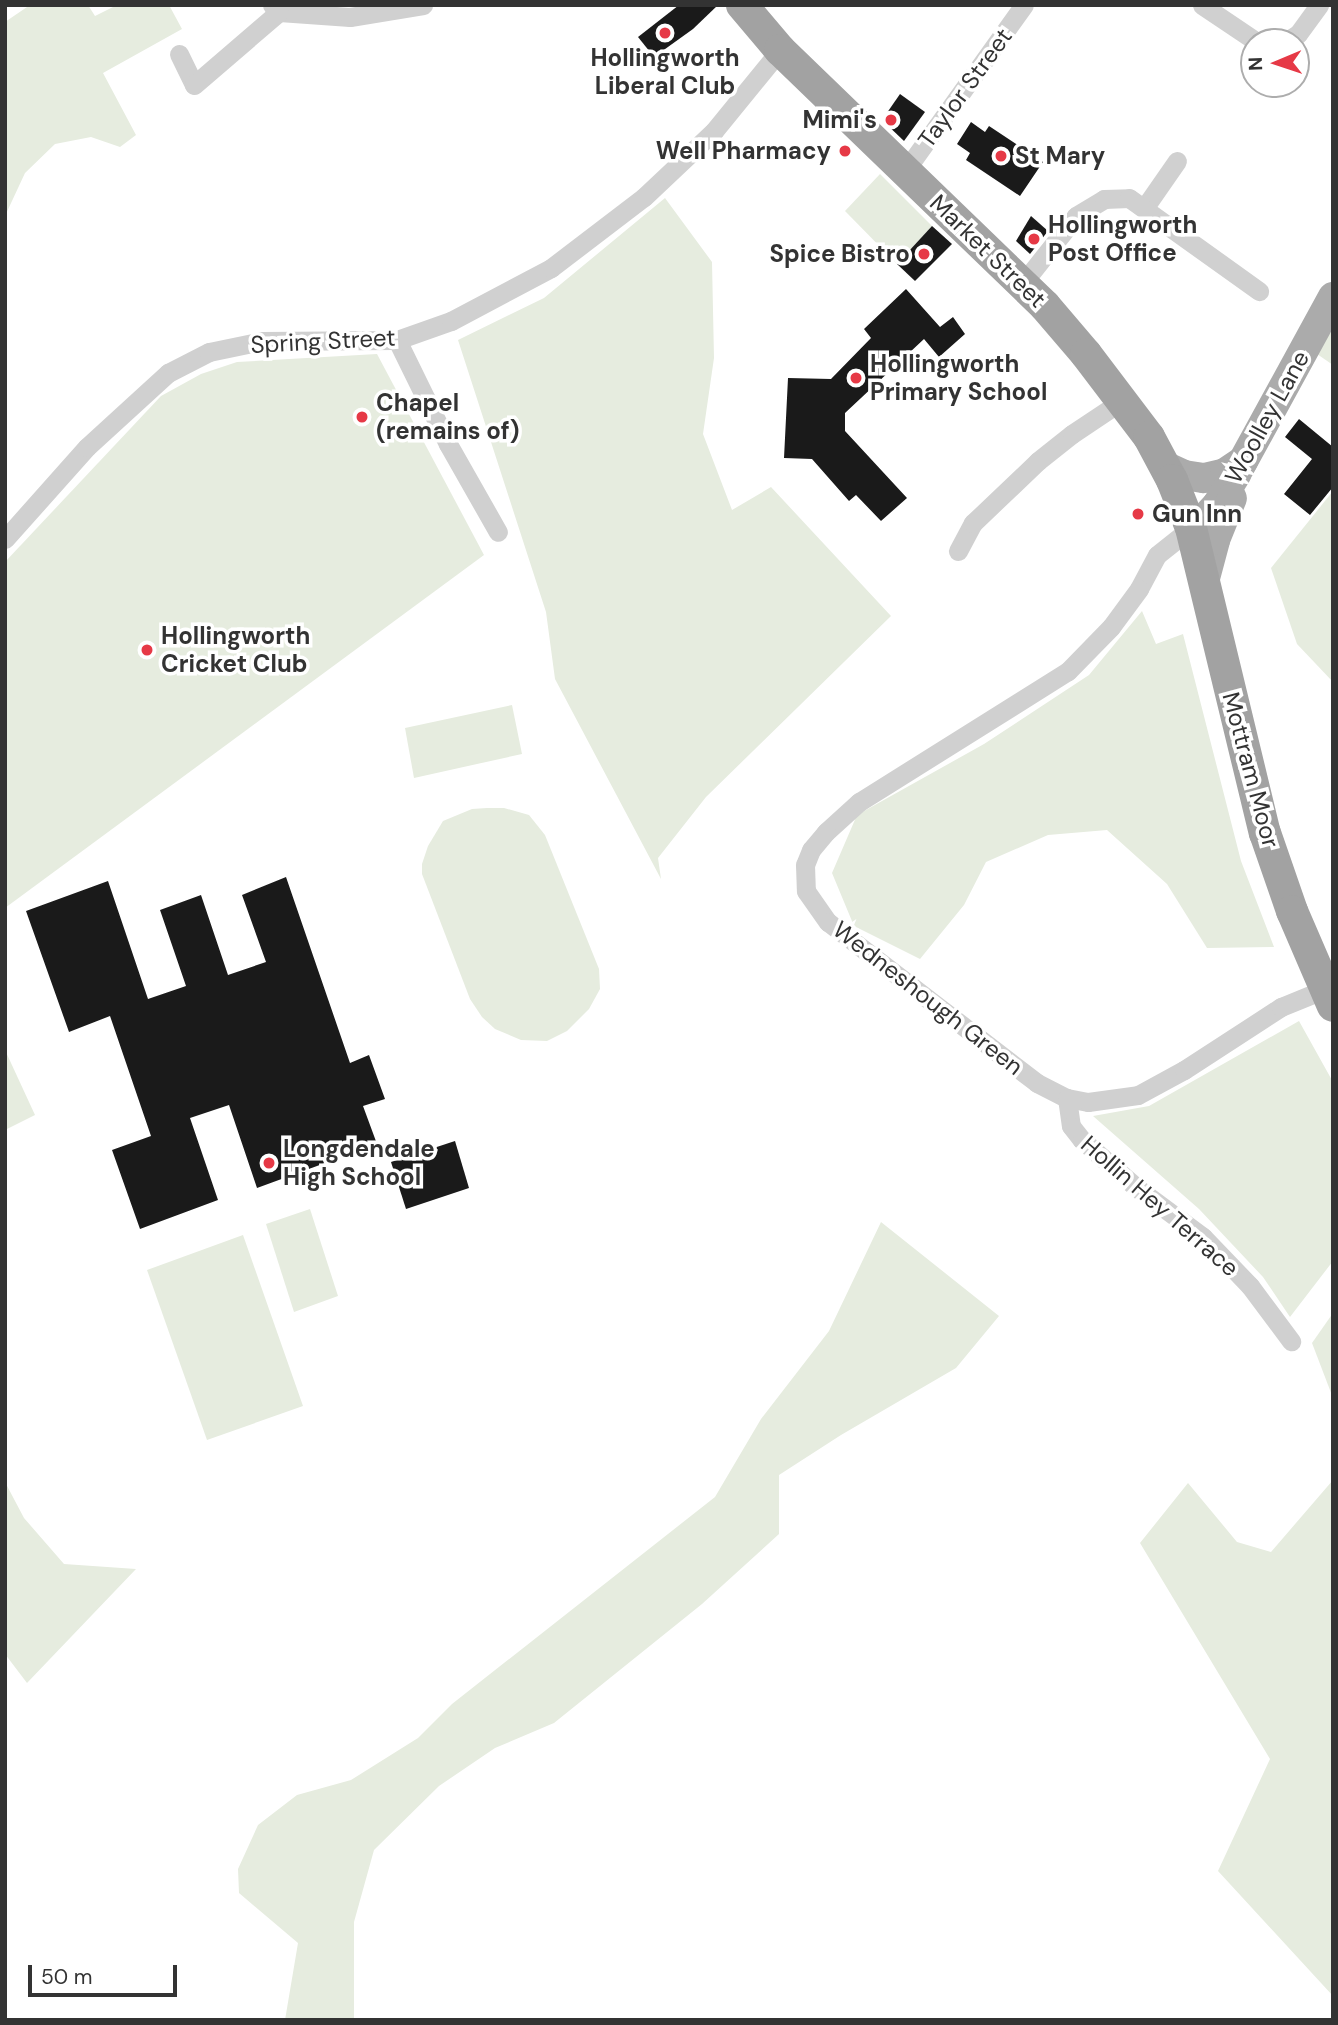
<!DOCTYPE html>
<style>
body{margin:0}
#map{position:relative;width:1338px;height:2025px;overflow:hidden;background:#fff;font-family:"DM Sans",sans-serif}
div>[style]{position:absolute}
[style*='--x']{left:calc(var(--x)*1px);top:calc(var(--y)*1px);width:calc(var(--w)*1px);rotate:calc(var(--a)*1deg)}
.green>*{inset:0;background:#e6ecdf}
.building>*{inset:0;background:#1a1a1a}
.minor>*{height:19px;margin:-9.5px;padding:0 9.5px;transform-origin:9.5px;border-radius:9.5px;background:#d0d0d0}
.primary>*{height:30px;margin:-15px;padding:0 15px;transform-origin:15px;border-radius:15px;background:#ababab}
.trunk>*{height:32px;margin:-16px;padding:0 16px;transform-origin:16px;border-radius:16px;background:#a2a2a2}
.dots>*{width:19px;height:19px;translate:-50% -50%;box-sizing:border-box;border:4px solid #fff;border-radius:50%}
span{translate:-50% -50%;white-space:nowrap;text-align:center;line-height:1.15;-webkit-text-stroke:7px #fff;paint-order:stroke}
.poi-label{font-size:24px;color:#333;font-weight:700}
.right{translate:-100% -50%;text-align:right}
.left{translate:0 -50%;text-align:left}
.street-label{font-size:24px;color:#333}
.frame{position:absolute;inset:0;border:7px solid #333;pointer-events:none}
.north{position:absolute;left:1240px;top:28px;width:70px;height:70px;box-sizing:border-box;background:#fff;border:2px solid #adadad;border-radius:50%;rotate:268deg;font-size:19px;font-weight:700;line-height:28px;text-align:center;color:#333}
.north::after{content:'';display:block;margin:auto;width:24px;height:32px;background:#e63946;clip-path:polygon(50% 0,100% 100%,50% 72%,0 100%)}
.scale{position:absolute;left:28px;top:1965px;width:149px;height:32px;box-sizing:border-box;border:4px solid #333;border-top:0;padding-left:9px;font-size:21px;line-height:24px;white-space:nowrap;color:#333;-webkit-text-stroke:5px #fff;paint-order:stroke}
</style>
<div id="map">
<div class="green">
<i style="clip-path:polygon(30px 5px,88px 5px,95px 16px,117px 5px,169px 5px,182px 29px,103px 73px,136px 135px,120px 147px,91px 137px,55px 144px,25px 173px,5px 216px,5px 22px)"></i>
<i style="clip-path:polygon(880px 174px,932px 226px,897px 264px,845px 211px)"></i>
<i style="clip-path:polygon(665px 198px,712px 262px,714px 358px,703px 434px,732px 510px,771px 487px,891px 616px,706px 797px,658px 858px,661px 879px,555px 679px,546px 612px,458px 340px,544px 298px)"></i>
<i style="clip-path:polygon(1333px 328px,1333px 365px,1317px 354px)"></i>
<i style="clip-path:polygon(377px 354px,484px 555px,5px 908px,5px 562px,161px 396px,201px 374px,237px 362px)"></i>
<i style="clip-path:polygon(1333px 491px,1333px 682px,1297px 644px,1271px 568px)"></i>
<i style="clip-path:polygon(1142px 611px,1156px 644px,1183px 634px,1241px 861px,1274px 947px,1207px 948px,1167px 884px,1107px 830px,1048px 835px,986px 862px,964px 905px,920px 959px,854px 926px,832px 873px,857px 815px,984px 744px,1089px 675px)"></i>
<i style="clip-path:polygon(512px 705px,522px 754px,414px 778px,405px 728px)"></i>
<i style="clip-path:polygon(487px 808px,504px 808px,529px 815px,545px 835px,599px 969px,600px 989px,589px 1009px,567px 1031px,547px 1041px,521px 1040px,495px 1029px,482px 1017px,470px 999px,422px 874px,422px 864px,428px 846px,443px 821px,472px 809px)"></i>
<i style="clip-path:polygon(1299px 1021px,1333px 1082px,1333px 1261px,1290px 1317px,1263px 1277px,1199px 1209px,1093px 1116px,1149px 1106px)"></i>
<i style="clip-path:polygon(5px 1050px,35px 1115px,5px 1130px)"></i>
<i style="clip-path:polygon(310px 1209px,338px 1296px,294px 1312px,266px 1224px)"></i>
<i style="clip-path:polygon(881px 1222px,999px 1316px,956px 1368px,841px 1435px,779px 1475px,779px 1534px,702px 1604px,554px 1723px,495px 1748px,439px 1786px,374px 1850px,354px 1922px,354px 2020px,285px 2020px,298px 1943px,239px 1893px,238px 1869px,258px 1825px,297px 1795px,351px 1780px,418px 1738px,452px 1704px,715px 1497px,761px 1419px,829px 1331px)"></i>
<i style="clip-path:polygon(243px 1235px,303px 1406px,207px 1440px,147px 1270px)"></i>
<i style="clip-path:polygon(1333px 1313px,1333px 1398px,1312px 1343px)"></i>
<i style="clip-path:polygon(1333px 1480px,1333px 1996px,1218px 1871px,1270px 1759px,1140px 1543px,1188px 1483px,1237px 1542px,1271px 1552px)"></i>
<i style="clip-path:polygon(5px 1482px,24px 1518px,64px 1564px,136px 1569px,27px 1683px,5px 1654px)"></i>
</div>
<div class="building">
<i style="clip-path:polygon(679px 5px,718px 5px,693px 29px,654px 57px,638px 37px)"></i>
<i style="clip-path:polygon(900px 94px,925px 112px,904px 141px,882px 120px)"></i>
<i style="clip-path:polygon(971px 122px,985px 132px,989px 126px,1043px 162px,1020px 196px,966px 160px,970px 153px,957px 144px)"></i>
<i style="clip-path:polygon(1031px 216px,1048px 231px,1030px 254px,1016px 241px)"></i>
<i style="clip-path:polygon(932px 226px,952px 244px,915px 281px,897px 264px)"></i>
<i style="clip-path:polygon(906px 289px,940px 327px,953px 317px,965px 334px,939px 357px,924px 339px,845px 413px,845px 431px,907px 498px,881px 521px,856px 495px,849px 501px,812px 459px,784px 458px,788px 378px,831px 379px,871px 338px,864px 329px)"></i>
<i style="clip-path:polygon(1299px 419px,1333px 447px,1333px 487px,1310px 515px,1284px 494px,1312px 459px,1285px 437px)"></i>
<i style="clip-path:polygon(286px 877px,350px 1063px,369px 1055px,385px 1099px,363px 1106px,377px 1144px,257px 1188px,229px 1105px,190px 1118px,218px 1200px,140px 1229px,112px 1150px,151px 1136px,110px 1016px,69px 1032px,26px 911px,108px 881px,148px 999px,186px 986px,160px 910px,201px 895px,228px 975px,266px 962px,242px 895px)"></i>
<i style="clip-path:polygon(455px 1141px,469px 1188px,406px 1209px,391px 1162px)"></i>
</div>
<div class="minor">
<i style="--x:272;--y:5;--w:10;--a:45"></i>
<i style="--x:279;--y:12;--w:71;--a:4"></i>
<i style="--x:350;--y:17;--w:74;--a:-9.3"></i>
<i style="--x:1202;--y:5;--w:66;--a:33.9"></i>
<i style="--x:1285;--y:42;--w:15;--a:-32"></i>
<i style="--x:1298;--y:34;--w:36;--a:-54"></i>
<i style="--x:179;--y:54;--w:34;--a:64"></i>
<i style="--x:194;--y:85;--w:112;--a:-40.7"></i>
<i style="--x:905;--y:171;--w:204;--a:-54.4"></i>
<i style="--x:1145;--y:207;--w:56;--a:-55.2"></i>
<i style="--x:1022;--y:284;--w:87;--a:-51.5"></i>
<i style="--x:1076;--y:216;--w:33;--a:-31"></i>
<i style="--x:1104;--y:199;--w:25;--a:-2"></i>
<i style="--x:1129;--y:198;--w:160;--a:35.6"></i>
<i style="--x:397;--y:340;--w:116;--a:63.9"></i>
<i style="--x:448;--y:444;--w:101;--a:60.4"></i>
<i style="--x:1191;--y:528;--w:43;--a:141.5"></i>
<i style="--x:1157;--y:555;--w:38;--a:118"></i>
<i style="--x:1139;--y:589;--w:47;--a:126.4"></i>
<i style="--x:1111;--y:627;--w:62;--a:134.3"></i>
<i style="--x:1068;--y:671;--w:247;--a:147.9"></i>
<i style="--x:859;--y:802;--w:45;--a:137.7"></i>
<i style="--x:826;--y:832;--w:23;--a:130"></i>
<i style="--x:811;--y:850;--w:16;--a:112"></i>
<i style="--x:805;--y:865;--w:26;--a:88"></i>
<i style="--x:806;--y:891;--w:38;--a:55"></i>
<i style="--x:828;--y:922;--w:264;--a:37.6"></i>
<i style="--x:1037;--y:1083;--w:34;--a:27"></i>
<i style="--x:1067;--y:1098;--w:21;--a:11"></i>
<i style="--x:1088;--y:1102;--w:50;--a:-8"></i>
<i style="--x:1138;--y:1095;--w:52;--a:-28.5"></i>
<i style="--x:1184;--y:1070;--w:116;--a:-33"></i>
<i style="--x:1281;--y:1007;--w:48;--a:-22.2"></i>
<i style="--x:5;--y:539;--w:123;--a:-48.3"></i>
<i style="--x:87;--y:447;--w:110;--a:-42.4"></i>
<i style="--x:168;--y:373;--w:46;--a:-27.1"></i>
<i style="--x:209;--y:352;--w:54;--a:-11.7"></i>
<i style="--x:262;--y:341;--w:135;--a:-0.4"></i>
<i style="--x:397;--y:340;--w:57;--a:-19.4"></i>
<i style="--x:451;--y:321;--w:113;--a:-27.9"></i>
<i style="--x:551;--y:268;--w:117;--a:-37.4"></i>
<i style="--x:644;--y:197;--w:96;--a:-43.3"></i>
<i style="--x:714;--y:131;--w:104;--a:-50.8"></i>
<i style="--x:958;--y:551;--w:32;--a:-62"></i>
<i style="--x:973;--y:523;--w:90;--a:-43.6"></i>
<i style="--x:1038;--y:461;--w:43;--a:-38.5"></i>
<i style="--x:1072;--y:434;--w:61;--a:-33.7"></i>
<i style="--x:1067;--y:1098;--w:28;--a:82"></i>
<i style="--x:1071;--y:1126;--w:18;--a:52"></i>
<i style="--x:1082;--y:1140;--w:73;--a:41.1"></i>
<i style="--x:1137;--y:1188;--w:82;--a:36.6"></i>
<i style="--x:1203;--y:1237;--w:68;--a:46.2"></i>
<i style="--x:1250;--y:1286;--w:69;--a:53.3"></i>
</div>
<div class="primary">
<i style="--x:1165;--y:466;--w:21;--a:25"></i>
<i style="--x:1184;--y:475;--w:20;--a:9"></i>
<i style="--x:1204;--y:478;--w:22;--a:-13"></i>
<i style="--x:1225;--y:473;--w:22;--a:-34"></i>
<i style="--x:1191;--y:528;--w:13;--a:-32"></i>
<i style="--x:1202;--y:521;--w:22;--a:-47"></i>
<i style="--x:1217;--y:505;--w:36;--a:-58"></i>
<i style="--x:1236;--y:474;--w:202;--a:-61.3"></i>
<i style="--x:1205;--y:578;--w:39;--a:-75"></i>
<i style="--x:1215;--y:540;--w:45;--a:-68"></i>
</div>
<div class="trunk">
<i style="--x:742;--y:5;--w:59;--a:49.8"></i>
<i style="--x:780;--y:50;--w:368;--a:44"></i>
<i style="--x:1045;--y:306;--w:63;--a:49.5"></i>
<i style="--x:1086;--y:354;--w:104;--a:52.8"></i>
<i style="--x:1149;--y:437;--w:49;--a:61.9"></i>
<i style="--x:1172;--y:480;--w:52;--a:68.4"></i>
<i style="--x:1191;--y:528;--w:314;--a:76.4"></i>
<i style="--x:1265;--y:833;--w:83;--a:70.9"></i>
<i style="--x:1292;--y:911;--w:103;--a:66.7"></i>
</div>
<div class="dots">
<i style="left:665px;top:33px;background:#e63946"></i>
<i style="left:891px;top:120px;background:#e63946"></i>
<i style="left:845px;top:151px;background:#e63946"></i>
<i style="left:1001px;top:156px;background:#e63946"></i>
<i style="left:1034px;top:239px;background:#e63946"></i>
<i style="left:924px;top:254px;background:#e63946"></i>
<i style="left:856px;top:378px;background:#e63946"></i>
<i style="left:362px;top:417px;background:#e63946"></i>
<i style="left:1138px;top:514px;background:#e63946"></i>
<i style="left:147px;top:650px;background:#e63946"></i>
<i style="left:269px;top:1163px;background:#e63946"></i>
</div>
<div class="poi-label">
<span style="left:665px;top:72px">Hollingworth<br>Liberal Club</span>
<span class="right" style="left:877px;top:120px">Mimi's</span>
<span class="right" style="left:831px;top:151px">Well Pharmacy</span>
<span class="left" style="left:1015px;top:156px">St Mary</span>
<span class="left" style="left:1048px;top:239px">Hollingworth<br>Post Office</span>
<span class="right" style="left:910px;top:254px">Spice Bistro</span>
<span class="left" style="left:870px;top:378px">Hollingworth<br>Primary School</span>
<span class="left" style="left:376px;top:417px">Chapel<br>(remains of)</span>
<span class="left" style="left:1152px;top:514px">Gun Inn</span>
<span class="left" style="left:161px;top:650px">Hollingworth<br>Cricket Club</span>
<span class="left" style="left:283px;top:1163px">Longdendale<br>High School</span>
</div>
<div class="street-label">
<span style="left:965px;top:88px;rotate:-54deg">Taylor Street</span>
<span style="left:988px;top:251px;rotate:44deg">Market Street</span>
<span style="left:323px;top:341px;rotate:-3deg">Spring Street</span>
<span style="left:1267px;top:417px;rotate:-61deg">Woolley Lane</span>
<span style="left:1251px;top:770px;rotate:75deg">Mottram Moor</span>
<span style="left:928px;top:998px;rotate:38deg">Wedneshough Green</span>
<span style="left:1160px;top:1206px;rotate:41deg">Hollin Hey Terrace</span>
</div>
<div class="frame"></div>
<div class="north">N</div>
<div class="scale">50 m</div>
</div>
